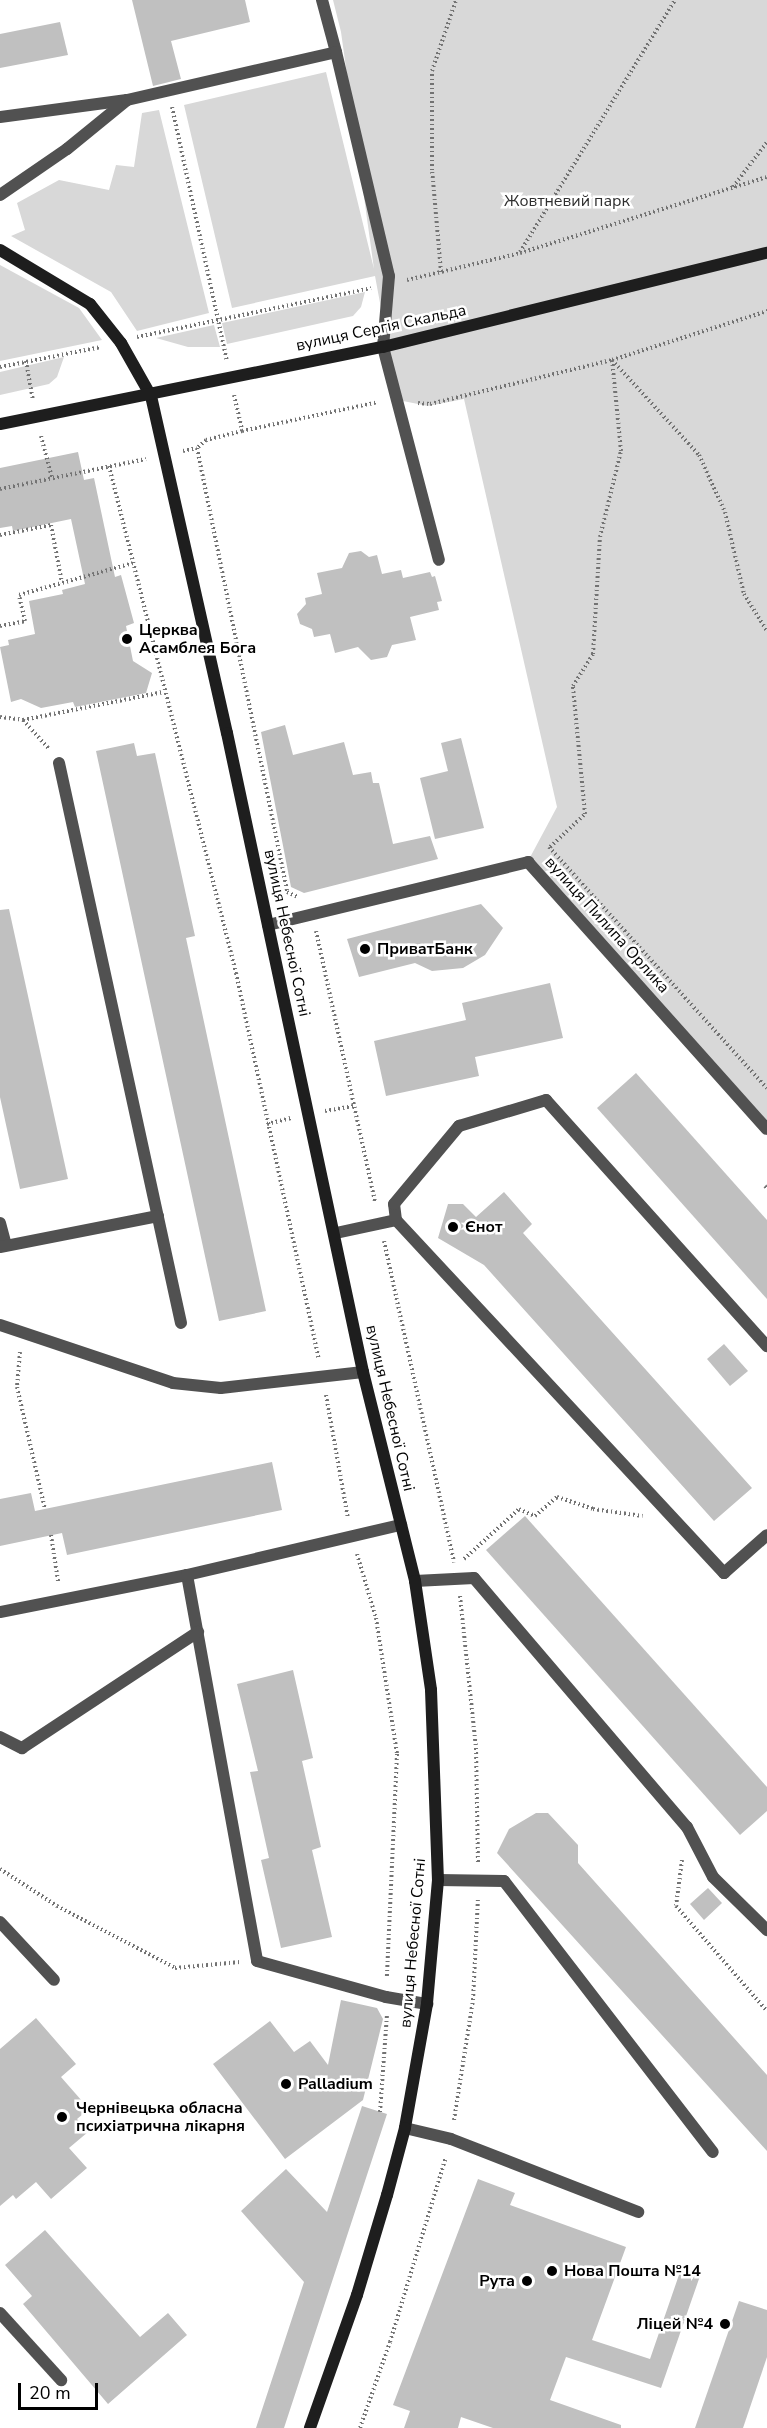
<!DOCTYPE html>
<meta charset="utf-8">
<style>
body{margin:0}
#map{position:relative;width:767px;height:2428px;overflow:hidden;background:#fff;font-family:"Nunito Sans",sans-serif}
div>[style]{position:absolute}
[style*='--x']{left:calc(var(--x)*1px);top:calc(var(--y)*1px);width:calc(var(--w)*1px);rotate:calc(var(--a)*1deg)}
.green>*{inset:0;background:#d8d8d8}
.building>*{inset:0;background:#c0c0c0}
.path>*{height:4px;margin-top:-2px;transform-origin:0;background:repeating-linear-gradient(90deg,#737373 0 1.5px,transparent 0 4.5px)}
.lane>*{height:12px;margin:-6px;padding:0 6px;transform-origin:6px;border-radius:6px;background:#515151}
.street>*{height:12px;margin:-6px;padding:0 6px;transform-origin:6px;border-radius:6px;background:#515151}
.secondary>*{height:12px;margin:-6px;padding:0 6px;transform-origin:6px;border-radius:6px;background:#1e1e1e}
.dots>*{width:16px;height:16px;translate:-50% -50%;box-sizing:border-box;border:3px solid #fff;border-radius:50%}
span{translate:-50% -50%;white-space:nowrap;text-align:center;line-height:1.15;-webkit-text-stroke:5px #fff;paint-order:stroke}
.park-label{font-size:16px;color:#2f2f2f}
.street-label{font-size:16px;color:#000}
.poi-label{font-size:16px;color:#000;font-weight:700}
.left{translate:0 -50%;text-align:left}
.right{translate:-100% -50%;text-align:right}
.scale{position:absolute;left:18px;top:2383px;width:80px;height:27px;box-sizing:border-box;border:3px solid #000;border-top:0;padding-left:8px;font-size:18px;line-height:21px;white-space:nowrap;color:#000;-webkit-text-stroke:4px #fff;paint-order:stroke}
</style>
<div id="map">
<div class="green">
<i style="clip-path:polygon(333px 0,767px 0,767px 1132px,527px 863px,557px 807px,464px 399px,428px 406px,398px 400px,375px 276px,232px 308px,184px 105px,326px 72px,374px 269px,341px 32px)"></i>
<i style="clip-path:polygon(159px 110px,209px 313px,137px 331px,111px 292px,11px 236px,25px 230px,17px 203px,59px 180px,109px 190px,116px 165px,134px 167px,142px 113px)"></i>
<i style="clip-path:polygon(0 265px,79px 308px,102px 340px,0 361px)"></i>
<i style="clip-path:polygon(365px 292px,361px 307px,353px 316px,227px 344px,222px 323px)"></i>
<i style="clip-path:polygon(214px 325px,220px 347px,188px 347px,156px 338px)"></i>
<i style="clip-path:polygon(64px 357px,57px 377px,49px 384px,0 395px,0 372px)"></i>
</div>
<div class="building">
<i style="clip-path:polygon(132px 0,245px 0,250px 22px,171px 41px,181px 79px,153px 86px)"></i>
<i style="clip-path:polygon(60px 22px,68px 55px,0 68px,0 34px)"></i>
<i style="clip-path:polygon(78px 452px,84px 480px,94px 478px,115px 577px,121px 575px,134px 623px,126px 626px,133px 661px,152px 673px,146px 693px,75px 707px,73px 702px,41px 708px,21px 699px,11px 702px,0 647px,9px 645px,8px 640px,35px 634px,29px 601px,63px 594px,62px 590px,85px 584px,71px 519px,13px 531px,12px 526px,0 528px,0 468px)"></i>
<i style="clip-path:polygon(361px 551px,369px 557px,377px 555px,382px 574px,401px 570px,403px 578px,430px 572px,432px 577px,435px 576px,442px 601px,437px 602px,439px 610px,410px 617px,416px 640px,392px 645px,387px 657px,371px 660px,358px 647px,335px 653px,330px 634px,314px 637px,312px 629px,300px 624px,297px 614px,306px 604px,305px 598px,322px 594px,317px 573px,342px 568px,349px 553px)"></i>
<i style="clip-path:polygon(285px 725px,293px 755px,344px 742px,353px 775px,371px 772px,373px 783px,379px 783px,393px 844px,430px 836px,438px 859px,304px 893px,291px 887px,261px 732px)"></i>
<i style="clip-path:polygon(461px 738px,484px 828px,435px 839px,420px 778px,448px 771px,441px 743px)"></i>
<i style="clip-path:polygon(134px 743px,137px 756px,155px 753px,195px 936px,186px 938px,266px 1311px,219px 1321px,96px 751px)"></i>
<i style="clip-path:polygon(481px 904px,503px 928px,485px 955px,463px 968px,432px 971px,415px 963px,359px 977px,347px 939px)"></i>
<i style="clip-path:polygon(9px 909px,68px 1179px,20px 1189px,0 1097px,0 910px)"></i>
<i style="clip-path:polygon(550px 983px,563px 1038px,475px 1057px,479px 1076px,386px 1096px,374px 1041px,466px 1020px,462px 1003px)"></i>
<i style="clip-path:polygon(636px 1073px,767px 1220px,767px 1299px,597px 1108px)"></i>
<i style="clip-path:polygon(504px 1192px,532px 1224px,523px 1233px,752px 1488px,714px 1521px,484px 1265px,438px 1238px,448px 1204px,463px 1204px,476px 1217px)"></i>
<i style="clip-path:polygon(724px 1344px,748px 1371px,730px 1386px,707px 1359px)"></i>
<i style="clip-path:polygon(272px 1462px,282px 1510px,67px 1555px,62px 1533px,0 1546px,0 1499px,31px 1493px,35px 1511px)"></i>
<i style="clip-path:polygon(525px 1516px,767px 1787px,767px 1811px,740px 1835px,486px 1550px)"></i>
<i style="clip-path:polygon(293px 1670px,313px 1758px,302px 1761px,321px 1847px,312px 1850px,332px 1937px,281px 1948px,261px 1860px,269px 1858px,250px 1772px,258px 1771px,237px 1684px)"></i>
<i style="clip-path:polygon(536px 1813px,548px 1813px,578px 1845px,578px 1863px,767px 2075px,767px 2151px,497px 1853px,509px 1829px)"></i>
<i style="clip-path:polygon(708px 1888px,722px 1903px,704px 1920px,690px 1904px)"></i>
<i style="clip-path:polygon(341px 2000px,377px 2008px,383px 2019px,363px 2100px,285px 2159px,213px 2064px,270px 2021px,294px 2052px,310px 2041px,328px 2065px)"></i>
<i style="clip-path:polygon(36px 2018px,76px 2064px,61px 2077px,89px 2109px,77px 2119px,88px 2132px,69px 2148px,87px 2168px,51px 2199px,36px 2182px,16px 2199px,13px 2195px,0 2206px,0 2049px)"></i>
<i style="clip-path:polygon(362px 2106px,387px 2114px,284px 2428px,256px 2428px,304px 2282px,241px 2211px,286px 2169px,327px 2212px)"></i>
<i style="clip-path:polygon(478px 2179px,515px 2193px,510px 2205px,626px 2247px,592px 2340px,650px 2359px,681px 2269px,700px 2276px,661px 2388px,566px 2357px,550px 2400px,621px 2425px,621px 2428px,493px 2428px,461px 2417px,458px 2428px,404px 2428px,410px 2411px,393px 2405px)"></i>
<i style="clip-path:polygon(45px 2230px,140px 2337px,168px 2313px,187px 2335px,108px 2404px,23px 2304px,32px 2296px,5px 2265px)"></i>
<i style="clip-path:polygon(739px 2301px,767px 2310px,767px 2357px,743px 2428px,695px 2428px)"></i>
</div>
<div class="path">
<i style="--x:172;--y:107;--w:260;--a:77.8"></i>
<i style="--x:733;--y:187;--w:56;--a:-52.9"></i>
<i style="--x:520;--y:252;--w:296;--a:-58.4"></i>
<i style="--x:441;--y:272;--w:102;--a:-95"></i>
<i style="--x:432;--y:170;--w:99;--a:-90"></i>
<i style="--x:432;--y:71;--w:75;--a:-71.3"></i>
<i style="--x:407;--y:280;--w:116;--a:-13.4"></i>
<i style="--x:520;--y:253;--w:258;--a:-17.1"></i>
<i style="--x:137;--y:337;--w:239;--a:-11.8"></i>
<i style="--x:612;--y:360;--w:129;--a:47.5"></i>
<i style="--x:699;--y:455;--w:63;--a:65.5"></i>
<i style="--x:725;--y:512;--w:84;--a:77"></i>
<i style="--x:744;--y:594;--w:44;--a:58.1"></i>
<i style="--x:26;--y:361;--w:39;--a:80"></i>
<i style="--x:0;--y:367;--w:103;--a:-11.2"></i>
<i style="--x:234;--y:395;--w:37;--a:77"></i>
<i style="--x:242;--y:431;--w:139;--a:-12"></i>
<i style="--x:418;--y:403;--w:12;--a:5"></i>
<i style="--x:430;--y:404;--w:187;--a:-13.6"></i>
<i style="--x:612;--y:360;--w:163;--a:-17.5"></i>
<i style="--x:242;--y:431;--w:37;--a:166"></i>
<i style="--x:206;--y:440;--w:12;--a:138"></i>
<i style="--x:197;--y:448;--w:453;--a:78.5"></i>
<i style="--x:287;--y:892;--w:12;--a:24"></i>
<i style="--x:41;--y:436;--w:43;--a:75.3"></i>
<i style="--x:183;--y:451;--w:14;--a:-12"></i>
<i style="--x:109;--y:466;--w:523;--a:75.94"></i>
<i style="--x:236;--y:973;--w:395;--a:77.9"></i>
<i style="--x:0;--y:489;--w:149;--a:-11.6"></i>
<i style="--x:0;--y:535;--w:52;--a:-11.1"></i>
<i style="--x:51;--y:525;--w:59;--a:79.3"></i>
<i style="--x:0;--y:626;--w:25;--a:-11"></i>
<i style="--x:25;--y:621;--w:27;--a:-103"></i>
<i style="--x:19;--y:595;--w:118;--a:-15.7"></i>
<i style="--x:0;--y:717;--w:23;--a:7"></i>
<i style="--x:23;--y:720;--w:143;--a:-11.3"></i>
<i style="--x:23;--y:720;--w:38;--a:48"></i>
<i style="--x:549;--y:847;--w:325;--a:47.9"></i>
<i style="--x:550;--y:847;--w:48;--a:-43.3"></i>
<i style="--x:585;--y:814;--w:129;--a:-95.4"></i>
<i style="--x:573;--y:686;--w:38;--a:-58"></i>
<i style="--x:593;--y:654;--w:117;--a:-86.6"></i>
<i style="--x:600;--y:537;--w:89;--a:-76.3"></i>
<i style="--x:621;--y:451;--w:91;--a:-95.6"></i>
<i style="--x:316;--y:931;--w:277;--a:77.7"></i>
<i style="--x:325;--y:1111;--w:29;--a:-10"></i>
<i style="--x:267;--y:1124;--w:25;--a:-14"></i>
<i style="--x:765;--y:1186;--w:3;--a:45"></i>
<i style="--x:384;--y:1241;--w:329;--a:77.7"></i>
<i style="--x:20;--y:1352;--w:35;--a:95"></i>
<i style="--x:17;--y:1387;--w:125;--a:77.1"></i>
<i style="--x:326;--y:1395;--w:125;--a:79.9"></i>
<i style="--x:51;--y:1535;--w:47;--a:81.3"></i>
<i style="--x:357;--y:1554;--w:67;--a:73.5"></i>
<i style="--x:376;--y:1618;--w:138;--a:81.2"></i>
<i style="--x:397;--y:1754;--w:223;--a:92.6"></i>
<i style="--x:464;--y:1559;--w:74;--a:-42.3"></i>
<i style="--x:519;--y:1509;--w:17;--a:24"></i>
<i style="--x:535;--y:1516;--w:29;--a:-41"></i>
<i style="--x:557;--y:1497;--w:38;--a:18"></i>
<i style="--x:593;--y:1509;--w:50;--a:8"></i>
<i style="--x:460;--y:1596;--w:153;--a:84"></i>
<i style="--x:476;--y:1748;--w:116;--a:89"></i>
<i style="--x:682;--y:1860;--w:46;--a:97.4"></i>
<i style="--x:676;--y:1906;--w:139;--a:49.1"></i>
<i style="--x:0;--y:1869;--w:68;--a:33"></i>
<i style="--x:57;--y:1906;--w:133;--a:27.7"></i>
<i style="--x:175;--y:1968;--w:65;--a:-5.3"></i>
<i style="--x:380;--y:2112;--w:98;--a:-85.9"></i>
<i style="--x:454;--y:2120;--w:121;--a:-81"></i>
<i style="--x:473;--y:2000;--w:102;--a:-87.2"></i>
<i style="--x:360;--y:2428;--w:91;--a:-70.8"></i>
<i style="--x:390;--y:2342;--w:193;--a:-73.2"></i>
</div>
<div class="lane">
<i style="--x:322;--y:0;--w:54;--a:74.9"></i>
<i style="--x:0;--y:117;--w:128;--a:-7.6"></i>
<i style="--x:0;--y:195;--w:81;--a:-34.5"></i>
<i style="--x:67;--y:149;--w:77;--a:-39.2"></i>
<i style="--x:127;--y:100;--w:214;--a:-12.9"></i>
<i style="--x:336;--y:52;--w:230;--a:76.7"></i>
<i style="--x:389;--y:276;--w:71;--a:94.8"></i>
<i style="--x:383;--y:347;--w:220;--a:75.3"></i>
<i style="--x:59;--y:763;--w:573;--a:77.71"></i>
<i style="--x:396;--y:1220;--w:482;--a:47.1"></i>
<i style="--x:724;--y:1573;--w:57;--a:-41.5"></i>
<i style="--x:0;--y:1223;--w:23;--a:75"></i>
<i style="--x:336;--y:1233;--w:61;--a:-12.2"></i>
<i style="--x:396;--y:1220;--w:16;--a:-97"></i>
<i style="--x:394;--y:1204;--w:102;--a:-50.2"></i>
<i style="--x:459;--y:1126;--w:91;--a:-16.6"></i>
<i style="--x:546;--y:1100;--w:331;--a:48.1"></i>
<i style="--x:0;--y:1247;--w:161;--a:-11.1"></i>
<i style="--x:187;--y:1575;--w:392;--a:79.7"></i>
<i style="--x:257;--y:1961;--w:134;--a:15.6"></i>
<i style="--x:386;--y:1997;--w:42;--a:9.7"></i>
<i style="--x:415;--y:1581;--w:59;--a:-2.9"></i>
<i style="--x:474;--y:1578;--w:328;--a:49.5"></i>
<i style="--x:687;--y:1827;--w:56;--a:62.5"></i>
<i style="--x:713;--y:1877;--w:76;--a:44.5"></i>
<i style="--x:0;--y:1612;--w:191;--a:-11.2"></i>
<i style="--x:187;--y:1575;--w:220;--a:-13.2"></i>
<i style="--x:0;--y:1737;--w:25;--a:27"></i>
<i style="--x:22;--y:1748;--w:211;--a:-33.4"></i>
<i style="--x:438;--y:1880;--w:66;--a:0.9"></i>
<i style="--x:504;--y:1881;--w:342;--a:52.4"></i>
<i style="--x:0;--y:1922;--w:79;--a:47"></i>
<i style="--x:405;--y:2128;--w:47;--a:13.4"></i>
<i style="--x:451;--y:2139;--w:201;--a:21.3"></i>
<i style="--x:0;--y:2313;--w:91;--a:47.7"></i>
</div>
<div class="street">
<i style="--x:268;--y:925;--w:268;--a:-13.6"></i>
<i style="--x:528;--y:862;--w:358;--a:48.2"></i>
<i style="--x:0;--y:1325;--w:182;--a:18.5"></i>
<i style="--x:173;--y:1383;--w:48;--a:5.9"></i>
<i style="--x:221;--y:1388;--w:143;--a:-6.4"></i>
</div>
<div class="secondary">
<i style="--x:0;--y:250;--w:105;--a:31"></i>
<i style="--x:90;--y:304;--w:50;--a:51.5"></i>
<i style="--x:121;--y:343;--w:61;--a:60.5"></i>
<i style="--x:151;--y:396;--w:345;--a:77.3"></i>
<i style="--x:227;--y:733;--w:653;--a:77.98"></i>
<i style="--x:363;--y:1372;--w:215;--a:76"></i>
<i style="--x:415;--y:1581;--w:110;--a:81.6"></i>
<i style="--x:431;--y:1690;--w:190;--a:87.9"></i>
<i style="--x:438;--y:1880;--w:124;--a:95.1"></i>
<i style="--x:427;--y:2004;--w:126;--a:100.1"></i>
<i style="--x:405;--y:2128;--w:69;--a:105"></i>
<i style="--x:387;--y:2195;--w:104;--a:106.7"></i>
<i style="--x:357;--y:2295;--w:141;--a:109.5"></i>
<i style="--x:0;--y:424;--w:391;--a:-11.4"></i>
<i style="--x:383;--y:347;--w:395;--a:-13.8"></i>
</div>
<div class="dots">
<i style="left:127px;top:639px;background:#000"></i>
<i style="left:365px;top:949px;background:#000"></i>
<i style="left:453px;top:1227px;background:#000"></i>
<i style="left:286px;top:2084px;background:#000"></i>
<i style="left:62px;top:2117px;background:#000"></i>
<i style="left:552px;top:2271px;background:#000"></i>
<i style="left:527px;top:2281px;background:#000"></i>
<i style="left:725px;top:2324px;background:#000"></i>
</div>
<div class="park-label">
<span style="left:567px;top:201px">Жовтневий парк</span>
</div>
<div class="street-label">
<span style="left:381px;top:328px;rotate:-12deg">вулиця Сергія Скальда</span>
<span style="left:607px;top:925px;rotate:48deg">вулиця Пилипа Орлика</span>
<span style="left:287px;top:933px;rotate:78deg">вулиця Небесної Сотні</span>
<span style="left:390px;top:1408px;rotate:77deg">вулиця Небесної Сотні</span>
<span style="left:413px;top:1943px;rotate:-85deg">вулиця Небесної Сотні</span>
</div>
<div class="poi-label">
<span class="left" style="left:139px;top:639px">Церква<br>Асамблея Бога</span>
<span class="left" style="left:377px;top:949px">ПриватБанк</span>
<span class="left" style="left:465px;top:1227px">Єнот</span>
<span class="left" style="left:298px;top:2084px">Palladium</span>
<span class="left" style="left:76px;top:2117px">Чернівецька обласна<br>психіатрична лікарня</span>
<span class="left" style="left:564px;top:2271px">Нова Пошта №14</span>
<span class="right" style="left:515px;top:2281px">Рута</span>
<span class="right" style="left:713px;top:2324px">Ліцей №4</span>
</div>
<div class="scale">20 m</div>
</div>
